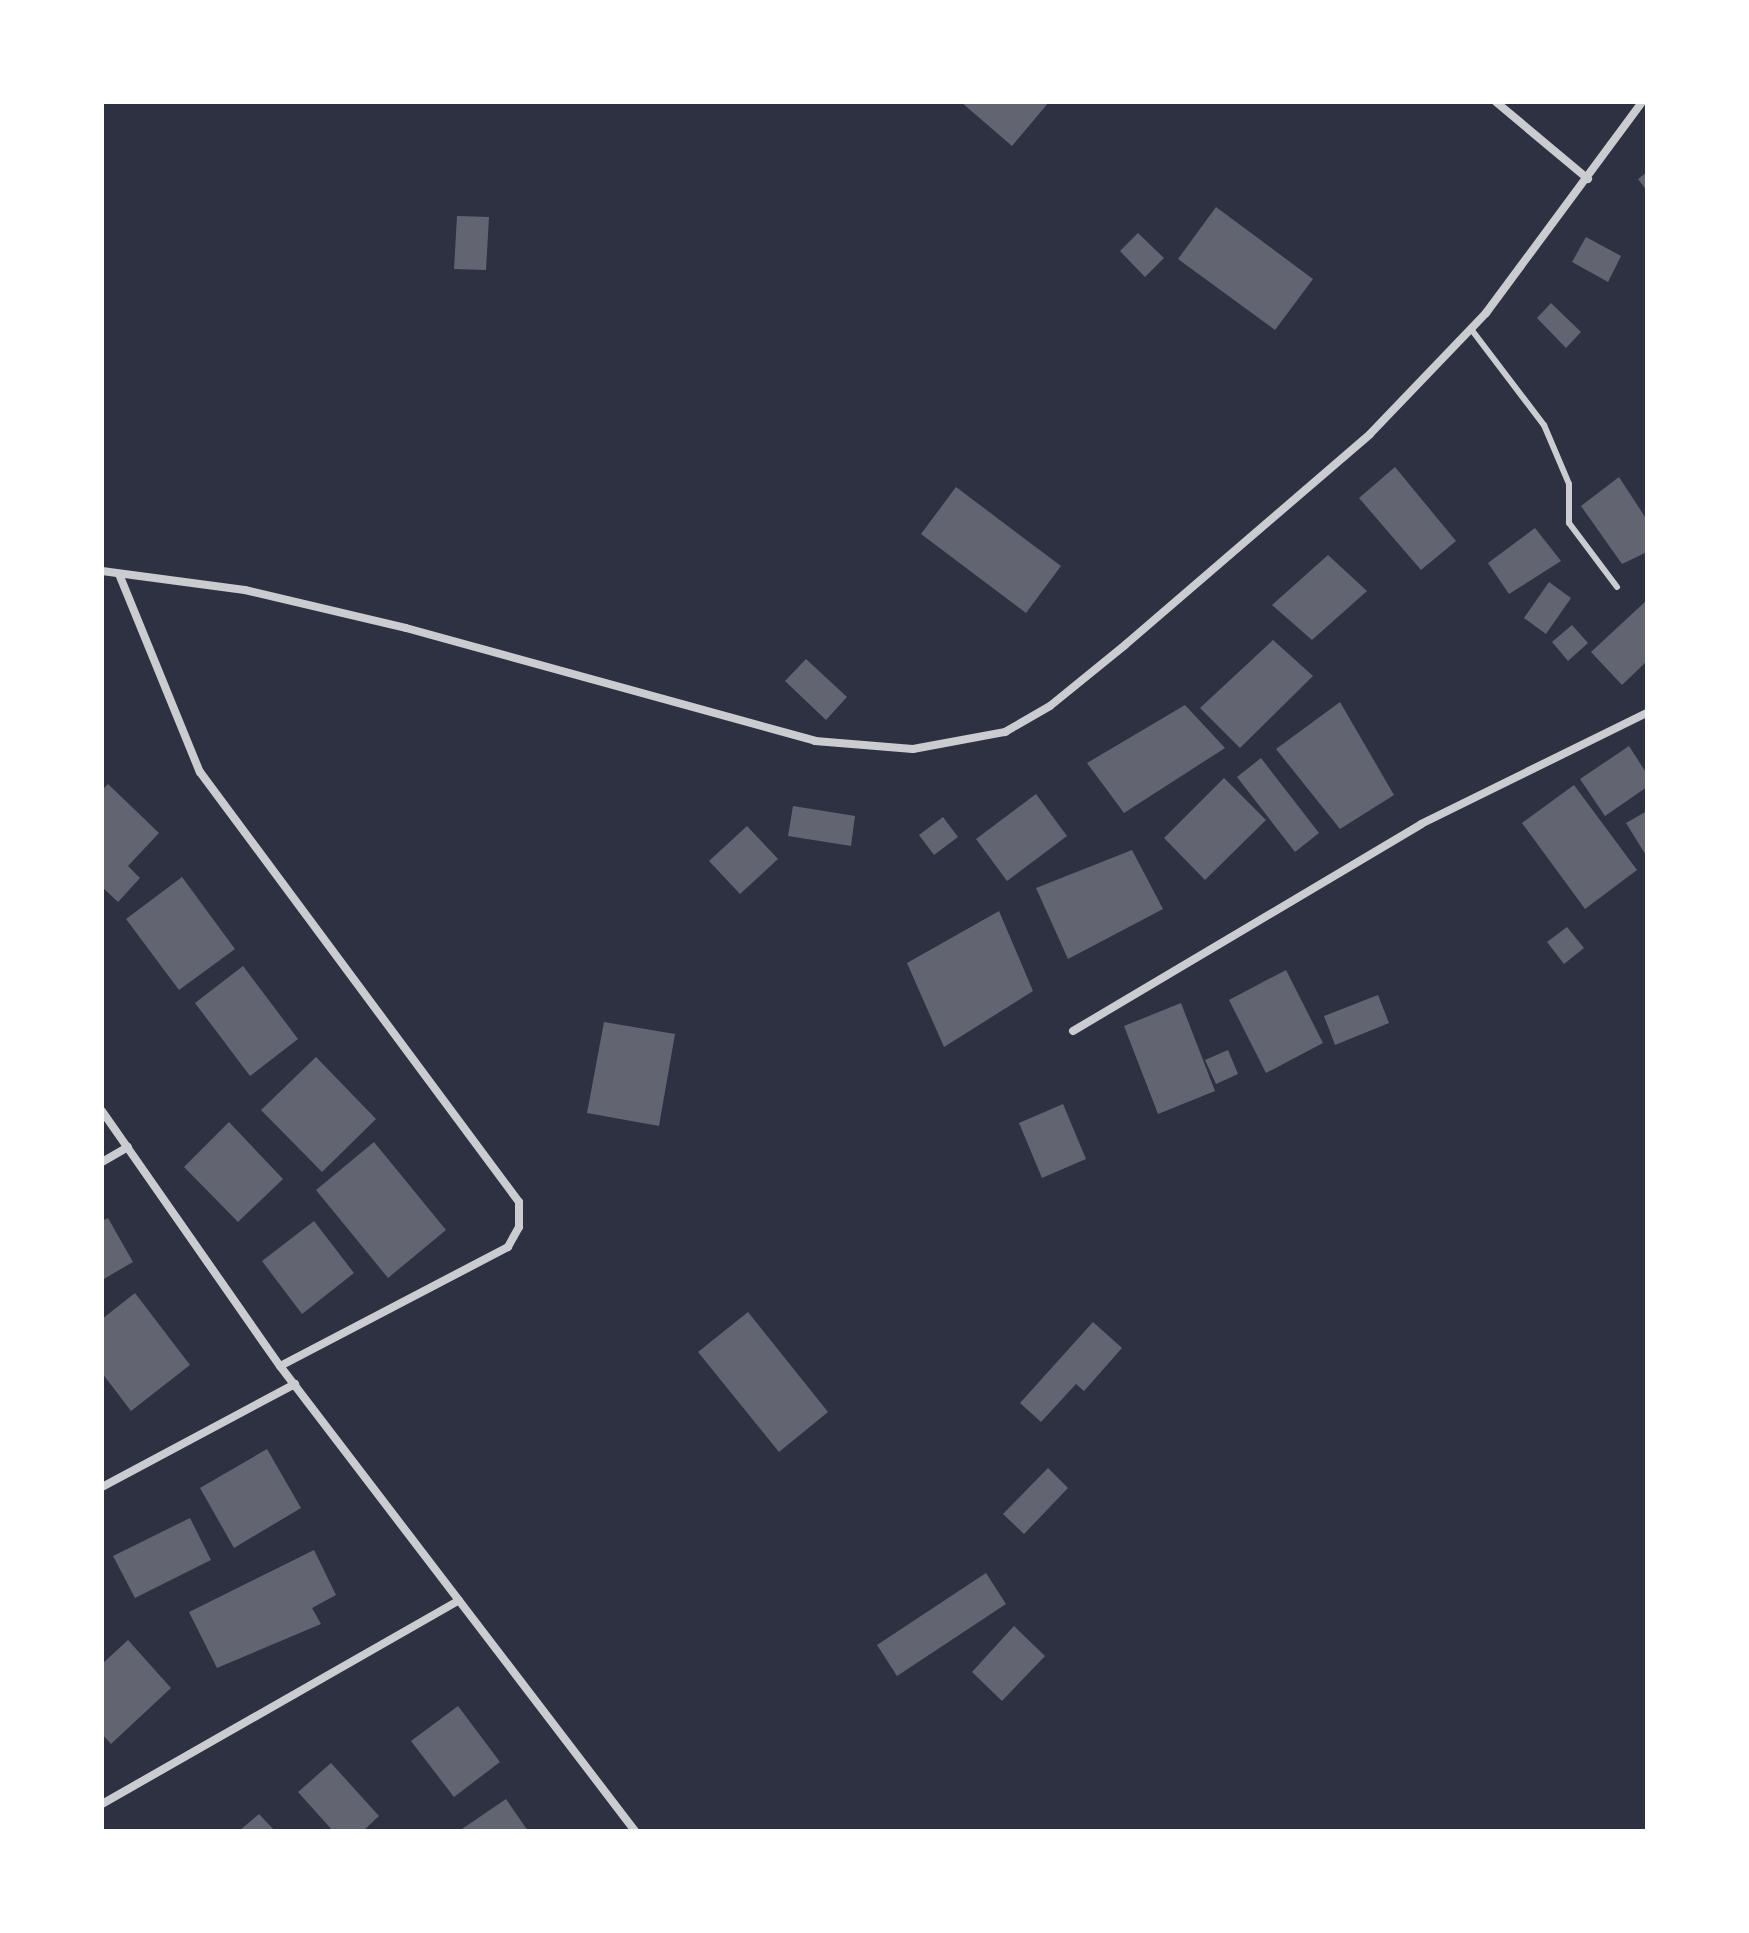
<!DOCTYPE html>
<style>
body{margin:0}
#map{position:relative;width:1749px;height:1933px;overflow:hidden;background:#2d3142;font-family:"DM Sans",sans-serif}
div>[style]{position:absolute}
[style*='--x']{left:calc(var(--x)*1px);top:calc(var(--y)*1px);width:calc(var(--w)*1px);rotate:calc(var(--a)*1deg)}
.building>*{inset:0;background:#626471}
.service>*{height:6px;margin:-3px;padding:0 3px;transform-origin:3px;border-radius:3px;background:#caccd0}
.minor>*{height:8px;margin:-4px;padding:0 4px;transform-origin:4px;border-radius:4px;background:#caccd0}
span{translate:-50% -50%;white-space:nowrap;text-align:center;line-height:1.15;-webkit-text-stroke:6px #fff;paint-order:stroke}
.frame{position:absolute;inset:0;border:104px solid #fff;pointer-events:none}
</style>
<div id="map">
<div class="building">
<i style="clip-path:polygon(961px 102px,1049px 102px,1012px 146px)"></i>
<i style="clip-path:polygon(1647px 172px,1647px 191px,1638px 179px)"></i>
<i style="clip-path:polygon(1216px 207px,1313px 279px,1275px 330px,1178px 259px)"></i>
<i style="clip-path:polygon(457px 216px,489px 217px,486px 270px,454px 269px)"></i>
<i style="clip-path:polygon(1138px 233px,1164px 258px,1145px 277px,1120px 251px)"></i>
<i style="clip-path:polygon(1586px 237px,1621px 256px,1608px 282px,1572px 262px)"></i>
<i style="clip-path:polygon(1551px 303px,1581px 332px,1566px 348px,1537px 318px)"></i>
<i style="clip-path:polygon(1395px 467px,1456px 541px,1421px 570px,1359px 498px)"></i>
<i style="clip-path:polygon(1619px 477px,1647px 520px,1647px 552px,1622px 564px,1581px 506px)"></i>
<i style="clip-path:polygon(956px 487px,1061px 566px,1026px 613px,921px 534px)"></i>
<i style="clip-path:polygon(1535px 528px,1561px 561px,1509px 594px,1488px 563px)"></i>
<i style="clip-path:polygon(1328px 555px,1367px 591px,1312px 640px,1272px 605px)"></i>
<i style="clip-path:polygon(1549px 582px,1571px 598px,1546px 634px,1524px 618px)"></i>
<i style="clip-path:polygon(1647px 600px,1647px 661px,1622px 685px,1591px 652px)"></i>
<i style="clip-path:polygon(1572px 625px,1588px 643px,1568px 661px,1552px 642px)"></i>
<i style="clip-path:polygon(1273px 640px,1313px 676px,1240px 748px,1200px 708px)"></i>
<i style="clip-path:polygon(806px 659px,847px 697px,826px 720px,785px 681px)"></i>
<i style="clip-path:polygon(1340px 702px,1394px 795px,1340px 829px,1276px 749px)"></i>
<i style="clip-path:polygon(1185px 705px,1225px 748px,1124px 813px,1087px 763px)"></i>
<i style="clip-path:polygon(1629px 746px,1647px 774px,1647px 787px,1605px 816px,1580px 779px)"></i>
<i style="clip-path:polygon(1261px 758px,1319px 833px,1295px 852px,1237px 777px)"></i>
<i style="clip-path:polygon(1224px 778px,1266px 820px,1205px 880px,1164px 838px)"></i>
<i style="clip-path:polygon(108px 784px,159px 833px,128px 866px,140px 878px,118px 902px,102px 887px,102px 790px)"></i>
<i style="clip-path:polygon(1574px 785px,1637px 870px,1585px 909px,1522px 823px)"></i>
<i style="clip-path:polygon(1036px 794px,1067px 836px,1007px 881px,976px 839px)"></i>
<i style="clip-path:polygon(793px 806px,855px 816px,851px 846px,788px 836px)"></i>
<i style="clip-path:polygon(1647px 811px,1647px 857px,1626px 823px)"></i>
<i style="clip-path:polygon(943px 817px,958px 837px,934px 855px,919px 835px)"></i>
<i style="clip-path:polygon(747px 826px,778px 859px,740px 894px,709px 861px)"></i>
<i style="clip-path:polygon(1132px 850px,1163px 909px,1068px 959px,1036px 888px)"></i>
<i style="clip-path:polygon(182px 877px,235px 949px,179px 990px,126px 919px)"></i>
<i style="clip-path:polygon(999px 911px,1033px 991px,944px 1047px,907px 963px)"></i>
<i style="clip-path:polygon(1567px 927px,1584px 948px,1564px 964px,1547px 942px)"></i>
<i style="clip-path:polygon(243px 966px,298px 1039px,250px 1076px,195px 1003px)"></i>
<i style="clip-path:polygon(1286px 970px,1323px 1043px,1266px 1073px,1229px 1000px)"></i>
<i style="clip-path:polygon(1378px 995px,1389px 1023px,1335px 1045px,1324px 1016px)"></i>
<i style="clip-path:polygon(1181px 1003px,1215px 1091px,1158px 1114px,1124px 1026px)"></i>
<i style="clip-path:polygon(604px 1022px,675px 1034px,659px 1126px,587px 1113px)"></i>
<i style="clip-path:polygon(1228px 1050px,1238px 1074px,1216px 1084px,1205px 1060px)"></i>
<i style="clip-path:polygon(316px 1057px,376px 1119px,322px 1172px,261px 1110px)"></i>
<i style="clip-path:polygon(1063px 1104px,1086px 1159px,1042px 1178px,1019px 1123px)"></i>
<i style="clip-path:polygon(229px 1122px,283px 1179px,238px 1222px,184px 1167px)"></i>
<i style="clip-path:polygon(374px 1142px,446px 1230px,388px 1278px,316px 1190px)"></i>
<i style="clip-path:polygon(108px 1218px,133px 1262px,102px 1280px,102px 1221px)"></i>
<i style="clip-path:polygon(314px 1221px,354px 1273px,302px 1314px,262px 1261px)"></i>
<i style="clip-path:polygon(135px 1293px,190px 1365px,131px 1411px,102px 1373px,102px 1319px)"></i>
<i style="clip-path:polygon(748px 1312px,828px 1412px,779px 1452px,698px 1352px)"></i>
<i style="clip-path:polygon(1093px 1322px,1122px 1348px,1084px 1391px,1076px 1384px,1041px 1422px,1020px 1403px)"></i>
<i style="clip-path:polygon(267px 1449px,301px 1508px,234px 1548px,200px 1488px)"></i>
<i style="clip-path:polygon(1048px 1468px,1068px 1488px,1024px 1534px,1003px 1514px)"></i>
<i style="clip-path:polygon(190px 1518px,211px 1560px,135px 1598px,113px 1556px)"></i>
<i style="clip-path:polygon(314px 1550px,336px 1595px,312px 1608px,321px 1624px,217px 1668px,189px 1612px)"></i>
<i style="clip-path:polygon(986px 1573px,1006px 1604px,897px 1676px,877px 1645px)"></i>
<i style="clip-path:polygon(1014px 1626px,1045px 1656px,1002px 1701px,972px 1672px)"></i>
<i style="clip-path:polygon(128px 1640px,171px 1688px,111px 1744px,102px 1734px,102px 1664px)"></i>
<i style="clip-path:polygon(458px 1706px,500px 1762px,454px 1797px,411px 1741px)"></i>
<i style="clip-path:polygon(331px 1763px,379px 1816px,363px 1831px,333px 1831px,298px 1792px)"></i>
<i style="clip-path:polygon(506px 1799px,528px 1831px,459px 1831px)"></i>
<i style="clip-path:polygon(259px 1814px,275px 1831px,239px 1831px)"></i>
</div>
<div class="service">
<i style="--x:1471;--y:329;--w:121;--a:52.8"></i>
<i style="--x:1544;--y:425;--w:64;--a:67"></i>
<i style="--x:1569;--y:484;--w:39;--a:90"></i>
<i style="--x:1569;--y:523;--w:80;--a:53.1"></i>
</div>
<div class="minor">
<i style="--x:1496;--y:102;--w:120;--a:39.9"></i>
<i style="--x:102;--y:571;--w:144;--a:7.6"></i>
<i style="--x:245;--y:590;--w:165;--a:13.3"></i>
<i style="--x:406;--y:628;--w:424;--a:15.4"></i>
<i style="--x:815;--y:741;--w:98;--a:4.7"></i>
<i style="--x:913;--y:749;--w:94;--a:-10.5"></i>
<i style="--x:1005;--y:732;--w:52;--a:-30"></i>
<i style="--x:1050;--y:706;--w:97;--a:-39.1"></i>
<i style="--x:1125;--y:645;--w:323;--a:-40.7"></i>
<i style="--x:1370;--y:434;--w:168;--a:-46.2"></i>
<i style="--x:1486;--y:313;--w:262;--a:-53.5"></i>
<i style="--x:119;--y:574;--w:214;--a:67.8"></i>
<i style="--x:200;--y:772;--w:535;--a:53.43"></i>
<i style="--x:519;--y:1202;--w:25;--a:90"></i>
<i style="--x:519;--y:1227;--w:23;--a:119"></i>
<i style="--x:508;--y:1247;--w:257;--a:152.4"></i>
<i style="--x:1073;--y:1031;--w:405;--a:-30.7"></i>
<i style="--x:1421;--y:824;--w:252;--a:-26.2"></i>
<i style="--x:102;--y:1111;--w:311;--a:55.1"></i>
<i style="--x:280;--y:1366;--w:585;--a:52.64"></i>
<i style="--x:102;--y:1162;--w:30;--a:-30"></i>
<i style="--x:102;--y:1487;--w:219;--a:-28.1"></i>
<i style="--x:102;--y:1804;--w:411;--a:-29.7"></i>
</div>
<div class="frame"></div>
</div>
